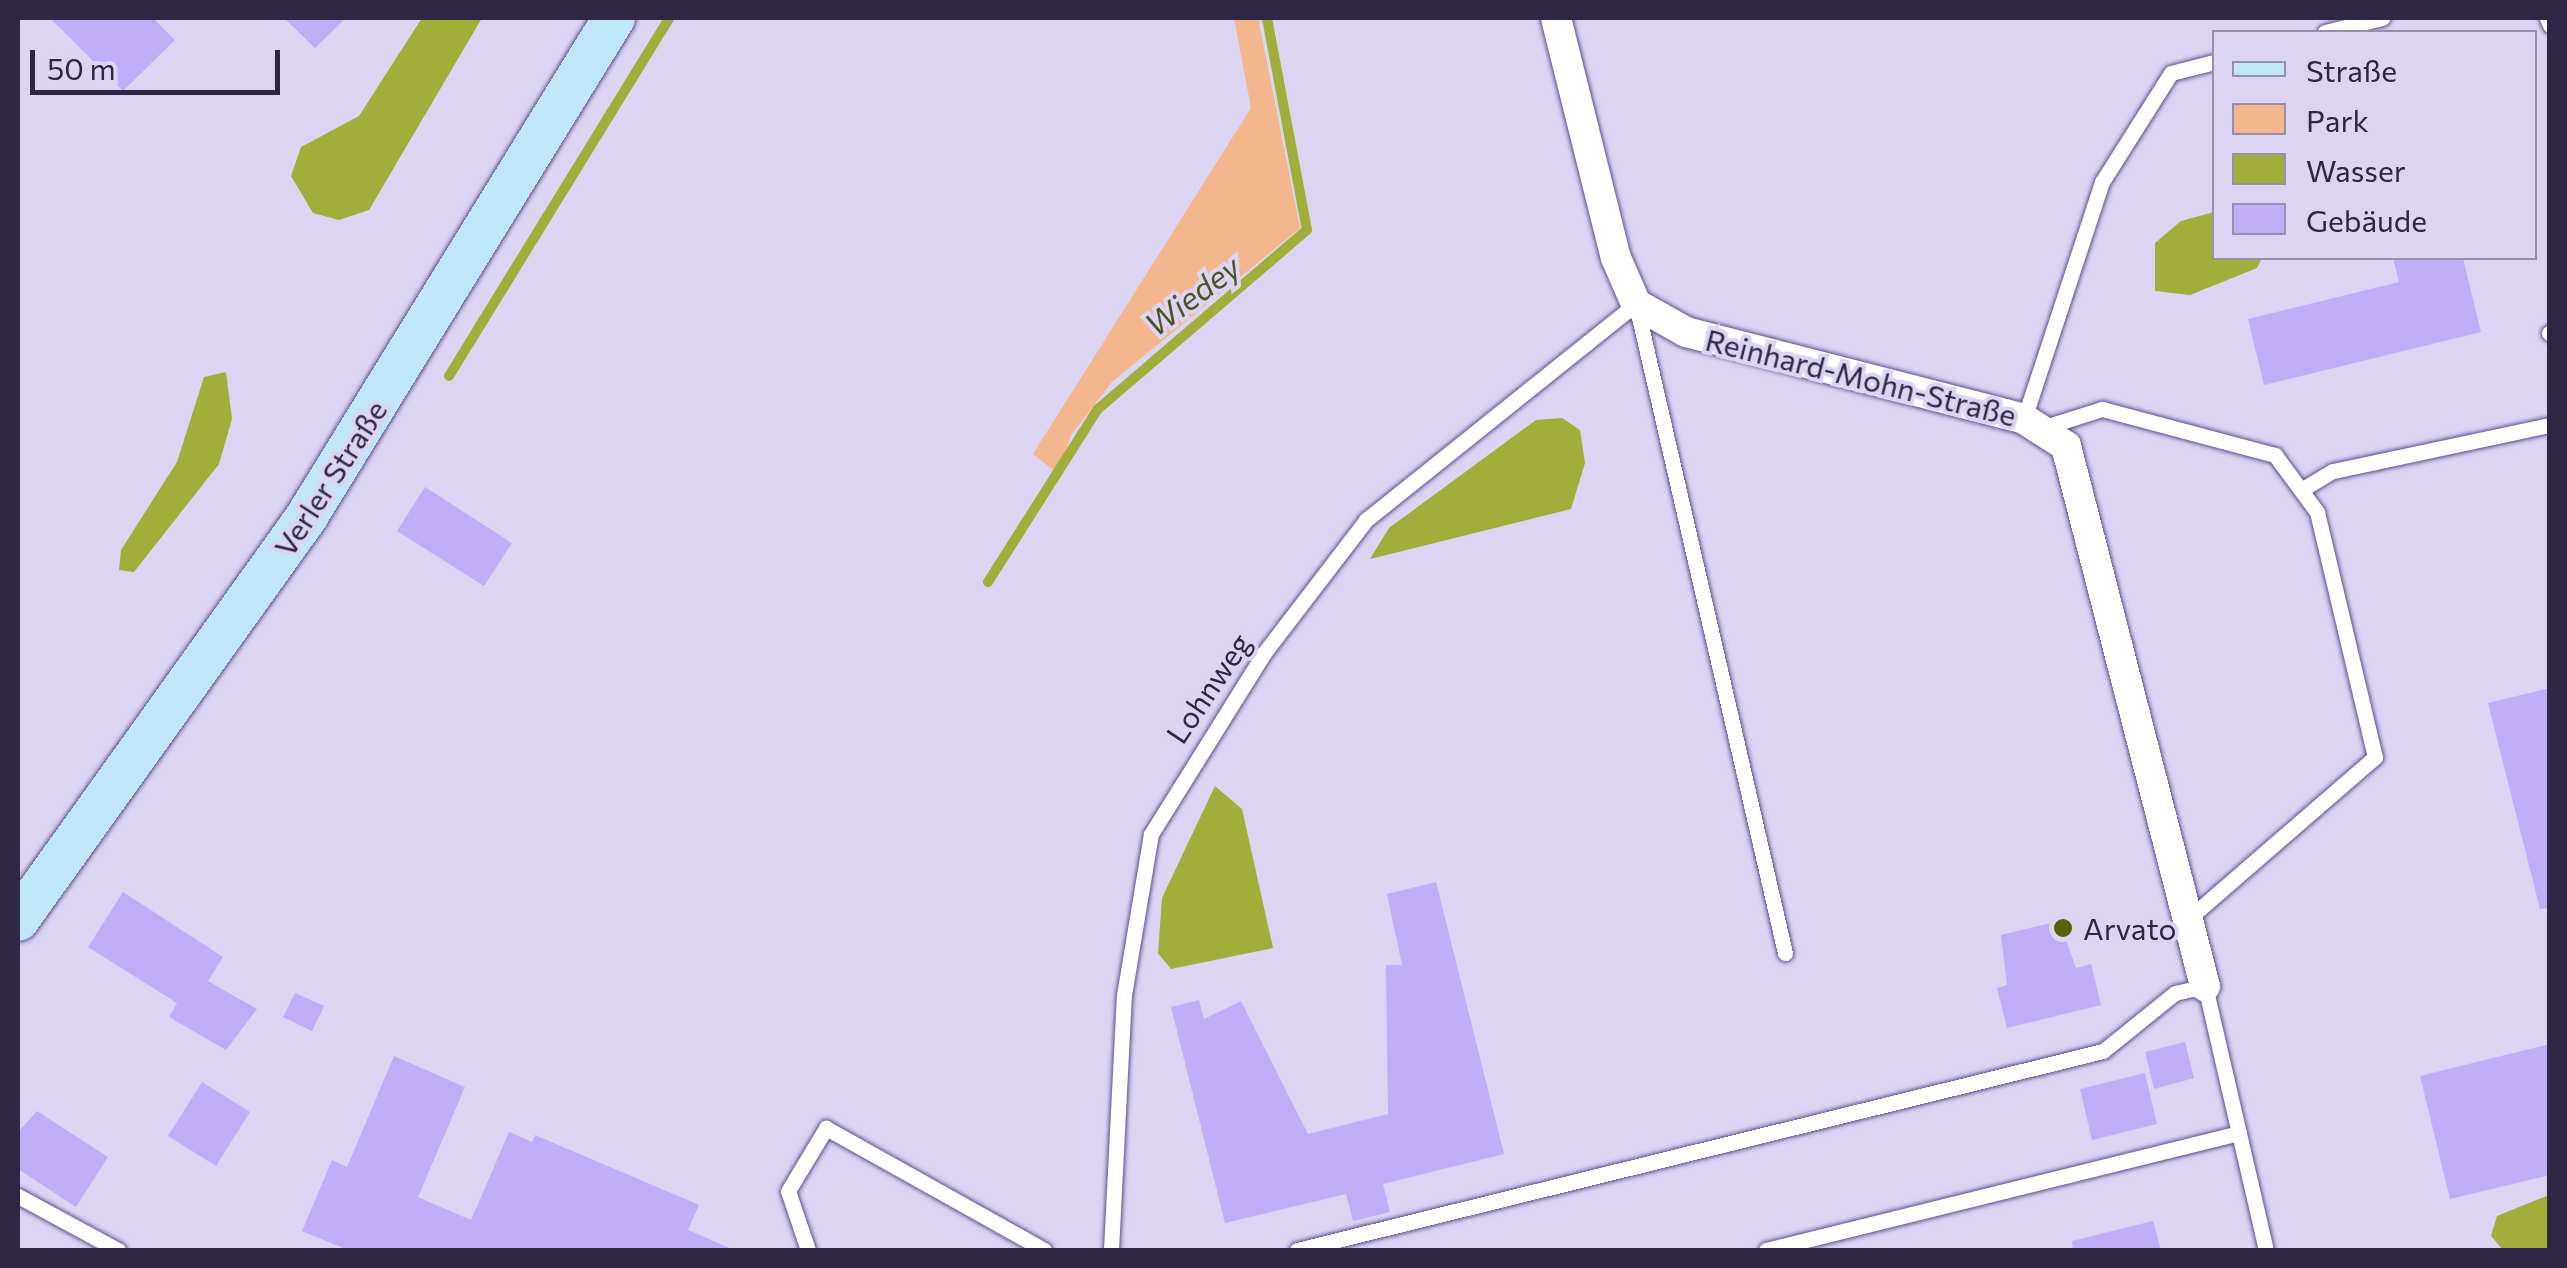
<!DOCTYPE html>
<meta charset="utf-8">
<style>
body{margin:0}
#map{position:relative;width:2567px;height:1268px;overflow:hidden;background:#dbd4f3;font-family:Commissioner,sans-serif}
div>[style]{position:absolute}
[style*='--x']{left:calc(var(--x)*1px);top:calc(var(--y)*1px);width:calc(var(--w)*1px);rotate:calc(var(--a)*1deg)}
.green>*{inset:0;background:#f4b68c}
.water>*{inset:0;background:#a1ae3a}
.stream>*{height:10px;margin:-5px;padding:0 5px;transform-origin:5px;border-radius:5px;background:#a1ae3a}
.building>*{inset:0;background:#c0adf8}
.roads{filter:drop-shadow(0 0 2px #604d90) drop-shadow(0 0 2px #604d90)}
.lane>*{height:15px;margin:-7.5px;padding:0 7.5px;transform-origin:7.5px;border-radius:7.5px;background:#fff}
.street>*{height:30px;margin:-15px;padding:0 15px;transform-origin:15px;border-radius:15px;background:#fff}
.secondary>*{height:42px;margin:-21px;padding:0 21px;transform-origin:21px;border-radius:21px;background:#c0e6f9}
.dots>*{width:28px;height:28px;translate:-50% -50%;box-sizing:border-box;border:5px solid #dbd4f3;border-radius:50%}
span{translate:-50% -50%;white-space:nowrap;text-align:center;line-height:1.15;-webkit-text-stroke:8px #dbd4f3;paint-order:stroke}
.street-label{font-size:30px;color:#2e2644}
.poi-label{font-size:30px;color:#2e2644}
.left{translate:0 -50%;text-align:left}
.water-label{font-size:32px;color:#4e5426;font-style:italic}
.frame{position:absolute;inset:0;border:20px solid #2e2644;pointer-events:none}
.legend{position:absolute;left:2212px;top:30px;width:325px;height:230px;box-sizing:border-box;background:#dbd4f3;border:2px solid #968ead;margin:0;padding:12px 18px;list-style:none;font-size:30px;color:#2e2644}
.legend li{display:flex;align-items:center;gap:20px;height:50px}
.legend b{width:50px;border:2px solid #968ead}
.scale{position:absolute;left:30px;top:50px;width:250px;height:45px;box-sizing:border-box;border:5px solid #2e2644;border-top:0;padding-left:12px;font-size:30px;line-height:35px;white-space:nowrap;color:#2e2644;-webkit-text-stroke:8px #dbd4f3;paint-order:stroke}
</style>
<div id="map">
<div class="green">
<i style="clip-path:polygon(1234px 18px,1258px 18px,1300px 228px,1112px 382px,1071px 435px,1058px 474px,1033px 454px,1251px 108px)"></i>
</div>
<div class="water">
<i style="clip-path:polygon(422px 18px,482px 18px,369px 210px,339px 220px,313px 213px,291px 176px,301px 147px,359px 116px)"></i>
<i style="clip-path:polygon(2214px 212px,2214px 258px,2262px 258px,2257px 268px,2190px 295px,2155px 291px,2155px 243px,2181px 221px)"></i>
<i style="clip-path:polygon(226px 372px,232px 419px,219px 464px,134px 572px,119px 570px,121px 550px,177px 462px,204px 377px)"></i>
<i style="clip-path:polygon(1562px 418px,1580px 430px,1585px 463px,1571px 509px,1370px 559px,1389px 528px,1536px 420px)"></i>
<i style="clip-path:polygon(1215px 786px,1242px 809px,1273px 948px,1171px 969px,1158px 953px,1162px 898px)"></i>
<i style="clip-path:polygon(2549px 1195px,2549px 1250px,2503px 1250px,2491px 1236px,2497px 1216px)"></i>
</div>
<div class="stream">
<i style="--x:449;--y:376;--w:420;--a:-58.4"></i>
<i style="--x:988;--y:582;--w:205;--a:-57.6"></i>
<i style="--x:1098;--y:409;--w:275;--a:-40.6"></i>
<i style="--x:1307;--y:230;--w:216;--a:-100.7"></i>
</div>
<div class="building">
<i style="clip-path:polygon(50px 18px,153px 18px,175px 40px,123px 91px)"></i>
<i style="clip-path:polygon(284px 18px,346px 18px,315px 48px)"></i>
<i style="clip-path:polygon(2393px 258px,2463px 258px,2481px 332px,2264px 385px,2248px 319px,2399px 282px)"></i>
<i style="clip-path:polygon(425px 487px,512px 543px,484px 586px,397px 531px)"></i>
<i style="clip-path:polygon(2550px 688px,2550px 908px,2540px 909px,2488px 703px)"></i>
<i style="clip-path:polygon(1436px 882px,1504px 1154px,1383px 1184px,1390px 1212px,1353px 1221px,1346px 1194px,1225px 1223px,1171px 1007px,1199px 1000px,1204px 1019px,1241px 1001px,1308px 1134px,1388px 1114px,1386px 965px,1402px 965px,1387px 894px)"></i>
<i style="clip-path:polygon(123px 892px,223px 957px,208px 981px,257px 1009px,226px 1050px,169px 1017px,177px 1003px,88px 947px)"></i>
<i style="clip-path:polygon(2059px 921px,2076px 968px,2091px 964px,2101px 1005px,2007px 1028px,1997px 988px,2007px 985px,2001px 935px)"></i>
<i style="clip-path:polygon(295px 993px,324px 1006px,312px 1031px,283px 1017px)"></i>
<i style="clip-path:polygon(2185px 1042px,2194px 1078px,2154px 1089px,2145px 1052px)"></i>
<i style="clip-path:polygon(2550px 1044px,2550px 1175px,2450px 1199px,2420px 1076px)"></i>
<i style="clip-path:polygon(394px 1056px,465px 1087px,418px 1197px,471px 1220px,509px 1132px,532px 1142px,535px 1135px,699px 1205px,688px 1230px,734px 1250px,348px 1250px,302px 1231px,332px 1160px,347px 1167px)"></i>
<i style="clip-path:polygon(2145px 1073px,2157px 1124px,2092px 1140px,2080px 1089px)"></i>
<i style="clip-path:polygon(202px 1082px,250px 1112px,216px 1166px,168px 1136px)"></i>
<i style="clip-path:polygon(37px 1111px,108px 1157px,76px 1207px,18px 1169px,18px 1132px)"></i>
<i style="clip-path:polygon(2153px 1221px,2161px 1250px,2073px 1250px,2072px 1241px)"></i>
</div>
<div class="roads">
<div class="lane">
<i style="--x:2547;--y:18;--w:8;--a:67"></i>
<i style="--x:2325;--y:32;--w:59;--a:-13.8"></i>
<i style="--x:1636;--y:304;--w:666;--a:77.07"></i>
<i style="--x:2549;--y:333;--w:1;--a:0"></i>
<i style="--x:2024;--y:419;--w:250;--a:-71.8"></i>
<i style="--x:2102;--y:182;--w:129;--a:-57.7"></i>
<i style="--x:2171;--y:73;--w:44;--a:-14.3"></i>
<i style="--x:2045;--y:427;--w:60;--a:-17.5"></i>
<i style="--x:2102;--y:409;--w:179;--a:14.9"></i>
<i style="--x:2275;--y:455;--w:71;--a:53.6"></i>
<i style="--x:2317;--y:512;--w:252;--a:76.7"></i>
<i style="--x:2375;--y:757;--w:246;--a:139.1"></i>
<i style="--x:2301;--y:490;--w:37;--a:-31"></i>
<i style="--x:2333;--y:471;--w:222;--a:-12"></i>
<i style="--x:18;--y:1196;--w:114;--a:28.4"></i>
<i style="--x:808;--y:1250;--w:62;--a:-108.7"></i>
<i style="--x:788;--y:1191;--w:74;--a:-58.9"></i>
<i style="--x:826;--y:1128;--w:250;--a:29.2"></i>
<i style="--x:1111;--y:1250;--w:255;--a:-87.1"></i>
<i style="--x:1124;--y:995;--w:163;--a:-80.5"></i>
<i style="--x:1151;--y:834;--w:213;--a:-58"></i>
<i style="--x:1264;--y:653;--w:168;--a:-52.5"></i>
<i style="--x:1366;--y:520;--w:346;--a:-38.7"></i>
<i style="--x:1297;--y:1250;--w:830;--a:-13.87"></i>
<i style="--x:2103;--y:1051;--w:92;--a:-38.9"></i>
<i style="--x:2175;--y:993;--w:31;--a:-13"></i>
<i style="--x:2205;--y:986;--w:271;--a:77"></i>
<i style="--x:1766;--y:1250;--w:487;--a:-13.9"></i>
</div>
<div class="street">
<i style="--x:1556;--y:18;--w:247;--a:76"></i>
<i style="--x:1616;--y:258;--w:50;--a:66.5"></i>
<i style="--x:1636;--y:304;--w:57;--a:29.2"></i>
<i style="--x:1686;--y:332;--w:349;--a:14.4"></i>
<i style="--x:2024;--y:419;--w:50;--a:32.7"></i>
<i style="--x:2066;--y:446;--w:558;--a:75.57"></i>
</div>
<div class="secondary">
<i style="--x:18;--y:920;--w:497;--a:-54.4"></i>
<i style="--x:307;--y:516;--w:585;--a:-58.35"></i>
</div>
</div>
<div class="dots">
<i style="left:2063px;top:928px;background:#596100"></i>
</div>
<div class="street-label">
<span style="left:1861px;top:377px;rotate:14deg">Reinhard-Mohn-Straße</span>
<span style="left:330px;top:478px;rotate:-57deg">Verler Straße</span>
<span style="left:1208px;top:688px;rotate:-56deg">Lohnweg</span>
</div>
<div class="poi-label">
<span class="left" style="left:2083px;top:928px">Arvato</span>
</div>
<div class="water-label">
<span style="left:1192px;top:295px;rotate:-37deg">Wiedey</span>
</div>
<div class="frame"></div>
<ul class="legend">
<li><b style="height:12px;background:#c0e6f9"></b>Straße</li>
<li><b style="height:28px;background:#f4b68c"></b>Park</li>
<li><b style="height:28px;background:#a1ae3a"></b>Wasser</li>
<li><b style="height:28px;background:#c0adf8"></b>Gebäude</li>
</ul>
<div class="scale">50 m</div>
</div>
